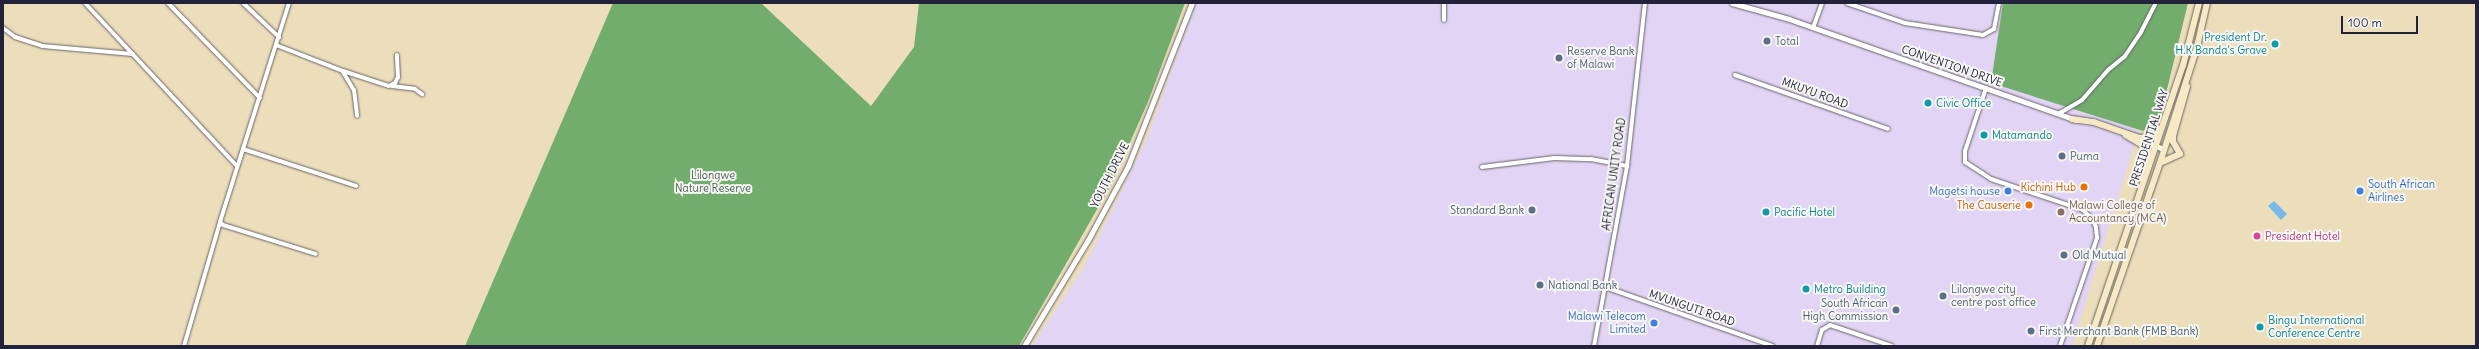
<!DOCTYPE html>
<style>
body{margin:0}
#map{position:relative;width:2479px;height:349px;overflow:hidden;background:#ecdebb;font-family:Delius,sans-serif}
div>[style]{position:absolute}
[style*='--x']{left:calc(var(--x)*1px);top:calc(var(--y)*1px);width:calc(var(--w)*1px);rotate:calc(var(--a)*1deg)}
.built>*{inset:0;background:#e1d4f4}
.forest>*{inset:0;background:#72ad6d}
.water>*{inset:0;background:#77b9ec}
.roads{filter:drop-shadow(0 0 1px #696468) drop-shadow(0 0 1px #696468)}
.minor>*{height:4px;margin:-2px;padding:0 2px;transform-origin:2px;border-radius:2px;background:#fff}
.tertiary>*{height:5px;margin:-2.5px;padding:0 2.5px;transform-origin:2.5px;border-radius:2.5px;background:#fff}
.secondary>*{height:5.5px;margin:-2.75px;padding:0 2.75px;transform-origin:2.75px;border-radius:2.75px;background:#f7e9c3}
.dots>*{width:11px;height:11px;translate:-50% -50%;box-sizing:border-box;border:2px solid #f6f6f2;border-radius:50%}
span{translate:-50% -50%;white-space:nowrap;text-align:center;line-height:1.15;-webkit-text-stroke:4px #f6f6f2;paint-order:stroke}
.culture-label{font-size:11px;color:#0d838f}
.right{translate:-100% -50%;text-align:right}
.left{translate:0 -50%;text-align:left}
.service-label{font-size:11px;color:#4e5e75}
.street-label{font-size:11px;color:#22223b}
.park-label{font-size:11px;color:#485c52}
.shop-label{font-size:11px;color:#366cbe}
.food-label{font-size:11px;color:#c56008}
.education-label{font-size:11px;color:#785e54}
.hotel-label{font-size:11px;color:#b23c85}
.frame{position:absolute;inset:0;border:4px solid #22223b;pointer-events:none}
.scale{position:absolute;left:2341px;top:16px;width:77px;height:18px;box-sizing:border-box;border:2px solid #22223b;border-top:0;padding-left:5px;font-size:12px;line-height:14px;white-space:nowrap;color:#22223b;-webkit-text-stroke:3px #f6f6f2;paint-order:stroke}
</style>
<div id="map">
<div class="built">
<i style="clip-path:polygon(1196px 3px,2170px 3px,2138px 133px,2072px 346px,1032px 346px,1084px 267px,1146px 141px)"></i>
</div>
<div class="forest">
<i style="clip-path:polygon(613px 3px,761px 3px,871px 106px,914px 47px,919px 3px,1185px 3px,1148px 102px,1111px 185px,1019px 346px,465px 346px)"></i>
<i style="clip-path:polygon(2003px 3px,2188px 3px,2161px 114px,2155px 125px,2143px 131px,1991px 83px)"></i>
</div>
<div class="water">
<i style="clip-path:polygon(2274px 201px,2287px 214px,2281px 220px,2268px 206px)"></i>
</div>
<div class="roads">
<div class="minor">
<i style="--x:85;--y:3;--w:223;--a:47"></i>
<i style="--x:168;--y:3;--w:132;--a:45.9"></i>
<i style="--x:243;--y:3;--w:50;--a:43.4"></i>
<i style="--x:289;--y:3;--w:230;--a:107.5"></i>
<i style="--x:220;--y:222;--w:4;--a:45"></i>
<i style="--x:223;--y:225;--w:97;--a:17.3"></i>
<i style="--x:1847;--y:3;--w:61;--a:19"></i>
<i style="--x:1905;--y:23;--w:79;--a:8.7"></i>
<i style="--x:1983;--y:35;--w:13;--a:-29"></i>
<i style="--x:1994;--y:29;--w:26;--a:-79"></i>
<i style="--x:1444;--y:20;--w:17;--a:-90"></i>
<i style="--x:3;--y:28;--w:15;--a:37"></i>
<i style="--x:15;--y:37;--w:28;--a:18"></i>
<i style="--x:42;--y:46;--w:91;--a:5"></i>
<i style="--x:1813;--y:28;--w:27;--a:-70"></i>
<i style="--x:276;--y:45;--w:72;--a:21.2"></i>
<i style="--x:343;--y:71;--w:48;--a:18.1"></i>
<i style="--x:389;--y:86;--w:7;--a:-27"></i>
<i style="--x:395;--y:83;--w:7;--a:-63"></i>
<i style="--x:398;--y:77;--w:22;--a:-93"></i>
<i style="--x:343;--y:72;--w:21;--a:59"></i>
<i style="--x:354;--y:90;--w:26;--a:83"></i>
<i style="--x:1735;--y:75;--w:162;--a:19.4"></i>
<i style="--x:392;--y:86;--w:23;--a:7"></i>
<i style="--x:415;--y:89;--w:9;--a:36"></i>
<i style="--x:1986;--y:88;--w:66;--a:108.4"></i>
<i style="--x:1965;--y:151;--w:11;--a:90"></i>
<i style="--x:1965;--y:162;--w:31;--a:33"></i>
<i style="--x:1991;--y:179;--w:97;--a:18.6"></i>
<i style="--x:2083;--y:210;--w:13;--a:45"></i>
<i style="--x:2092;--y:219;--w:9;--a:63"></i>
<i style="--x:2096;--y:227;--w:11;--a:85"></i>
<i style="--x:2097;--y:238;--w:114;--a:108.9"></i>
<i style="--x:2058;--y:114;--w:28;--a:-30"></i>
<i style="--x:2082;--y:100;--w:40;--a:-49"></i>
<i style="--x:2108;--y:70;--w:22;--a:-39"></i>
<i style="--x:2125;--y:56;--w:29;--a:-56"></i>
<i style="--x:2141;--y:32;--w:33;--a:-63"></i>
<i style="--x:243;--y:149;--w:119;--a:18.1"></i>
<i style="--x:1482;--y:167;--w:73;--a:-7.1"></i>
<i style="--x:1554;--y:158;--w:37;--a:2"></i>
<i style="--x:1591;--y:159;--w:37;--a:11"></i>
<i style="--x:1605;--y:287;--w:178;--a:19.4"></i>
<i style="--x:184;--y:346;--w:129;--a:-73.8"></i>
<i style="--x:1594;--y:346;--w:183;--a:-79.6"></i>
<i style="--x:1627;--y:166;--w:164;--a:-83.7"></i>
<i style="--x:1817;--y:346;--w:17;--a:-73"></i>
<i style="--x:1822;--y:330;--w:9;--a:-32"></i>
<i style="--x:1830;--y:325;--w:65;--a:18.7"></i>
</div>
<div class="tertiary">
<i style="--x:1732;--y:3;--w:59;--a:15.7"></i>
<i style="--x:1789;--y:19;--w:304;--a:19.4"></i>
<i style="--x:2135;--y:138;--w:31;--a:21"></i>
<i style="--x:1024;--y:346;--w:124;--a:-58.9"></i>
<i style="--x:1088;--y:240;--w:84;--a:-61.6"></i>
<i style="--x:1128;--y:166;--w:175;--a:-68.6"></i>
</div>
<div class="secondary">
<i style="--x:2072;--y:119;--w:22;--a:8"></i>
<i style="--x:2094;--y:122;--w:49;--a:19.2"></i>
<i style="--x:2140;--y:138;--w:14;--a:-8"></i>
<i style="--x:2154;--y:136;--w:8;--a:-45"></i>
<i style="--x:2126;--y:135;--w:21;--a:31"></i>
<i style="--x:2144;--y:146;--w:7;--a:56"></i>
<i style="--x:2148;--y:152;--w:27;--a:103"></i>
<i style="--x:2160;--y:163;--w:22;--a:-24"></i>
<i style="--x:2180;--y:154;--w:14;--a:-120"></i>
<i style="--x:2173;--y:142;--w:6;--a:-90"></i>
<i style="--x:2173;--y:136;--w:51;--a:-74.1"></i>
<i style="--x:2088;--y:346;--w:296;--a:-71.3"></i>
<i style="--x:2183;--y:66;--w:65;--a:-75.7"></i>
<i style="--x:2097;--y:346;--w:197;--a:-71"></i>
<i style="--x:2161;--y:160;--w:119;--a:-72.3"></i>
<i style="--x:2197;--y:47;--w:45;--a:-77.2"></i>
</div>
</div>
<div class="dots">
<i style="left:1767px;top:41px;background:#5c6f8a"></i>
<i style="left:2275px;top:44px;background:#0f9aa8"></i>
<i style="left:1559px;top:58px;background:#5c6f8a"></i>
<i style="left:1928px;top:103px;background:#0f9aa8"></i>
<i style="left:1984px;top:135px;background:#0f9aa8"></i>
<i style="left:2062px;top:156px;background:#5c6f8a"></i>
<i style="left:2084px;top:187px;background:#e8710a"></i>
<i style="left:2008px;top:191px;background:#3f7fe0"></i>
<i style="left:2360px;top:191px;background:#3f7fe0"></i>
<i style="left:2029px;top:205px;background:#e8710a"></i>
<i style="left:1532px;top:210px;background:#5c6f8a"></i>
<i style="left:1766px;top:212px;background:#0f9aa8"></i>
<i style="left:2061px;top:212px;background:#8d6e63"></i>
<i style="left:2257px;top:236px;background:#d1479c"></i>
<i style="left:2064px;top:255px;background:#5c6f8a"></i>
<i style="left:1540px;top:285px;background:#5c6f8a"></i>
<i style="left:1806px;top:289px;background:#0f9aa8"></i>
<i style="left:1943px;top:296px;background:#5c6f8a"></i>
<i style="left:1896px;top:310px;background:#5c6f8a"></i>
<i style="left:1654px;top:323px;background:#3f7fe0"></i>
<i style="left:2260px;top:327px;background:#0f9aa8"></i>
<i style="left:2031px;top:331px;background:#5c6f8a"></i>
</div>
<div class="culture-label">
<span class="right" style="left:2267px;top:44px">President Dr.<br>H.K Banda's Grave</span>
<span class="left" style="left:1936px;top:103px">Civic Office</span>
<span class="left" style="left:1992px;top:135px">Matamando</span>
<span class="left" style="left:1774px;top:212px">Pacific Hotel</span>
<span class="left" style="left:1814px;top:289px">Metro Building</span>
<span class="left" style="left:2268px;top:327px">Bingu International<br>Conference Centre</span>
</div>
<div class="service-label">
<span class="left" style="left:1775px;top:41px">Total</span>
<span class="left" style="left:1567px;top:58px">Reserve Bank<br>of Malawi</span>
<span class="left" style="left:2070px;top:156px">Puma</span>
<span class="right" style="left:1524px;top:210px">Standard Bank</span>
<span class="left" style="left:2072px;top:255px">Old Mutual</span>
<span class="left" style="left:1548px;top:285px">National Bank</span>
<span class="left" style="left:1951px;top:296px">Lilongwe city<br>centre post office</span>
<span class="right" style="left:1888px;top:310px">South African<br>High Commission</span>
<span class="left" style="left:2039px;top:331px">First Merchant Bank (FMB Bank)</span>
</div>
<div class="street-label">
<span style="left:1952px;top:66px;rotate:19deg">CONVENTION DRIVE</span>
<span style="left:1815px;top:93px;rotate:20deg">MKUYU ROAD</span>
<span style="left:2149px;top:138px;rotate:-72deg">PRESIDENTIAL WAY</span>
<span style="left:1614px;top:174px;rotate:-82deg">AFRICAN UNITY ROAD</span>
<span style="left:1110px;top:175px;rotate:-63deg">YOUTH DRIVE</span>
<span style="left:1692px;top:308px;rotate:19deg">MVUNGUTI ROAD</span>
</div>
<div class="park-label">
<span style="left:713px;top:182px">Lilongwe<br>Nature Reserve</span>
</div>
<div class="shop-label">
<span class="left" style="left:2368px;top:191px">South African<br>Airlines</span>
<span class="right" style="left:2000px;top:191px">Magetsi house</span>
<span class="right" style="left:1646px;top:323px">Malawi Telecom<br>Limited</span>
</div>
<div class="food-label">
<span class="right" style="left:2076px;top:187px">Kichini Hub</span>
<span class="right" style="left:2021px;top:205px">The Causerie</span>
</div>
<div class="education-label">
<span class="left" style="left:2069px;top:212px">Malawi College of<br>Accountancy (MCA)</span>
</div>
<div class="hotel-label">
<span class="left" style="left:2265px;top:236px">President Hotel</span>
</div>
<div class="frame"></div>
<div class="scale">100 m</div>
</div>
